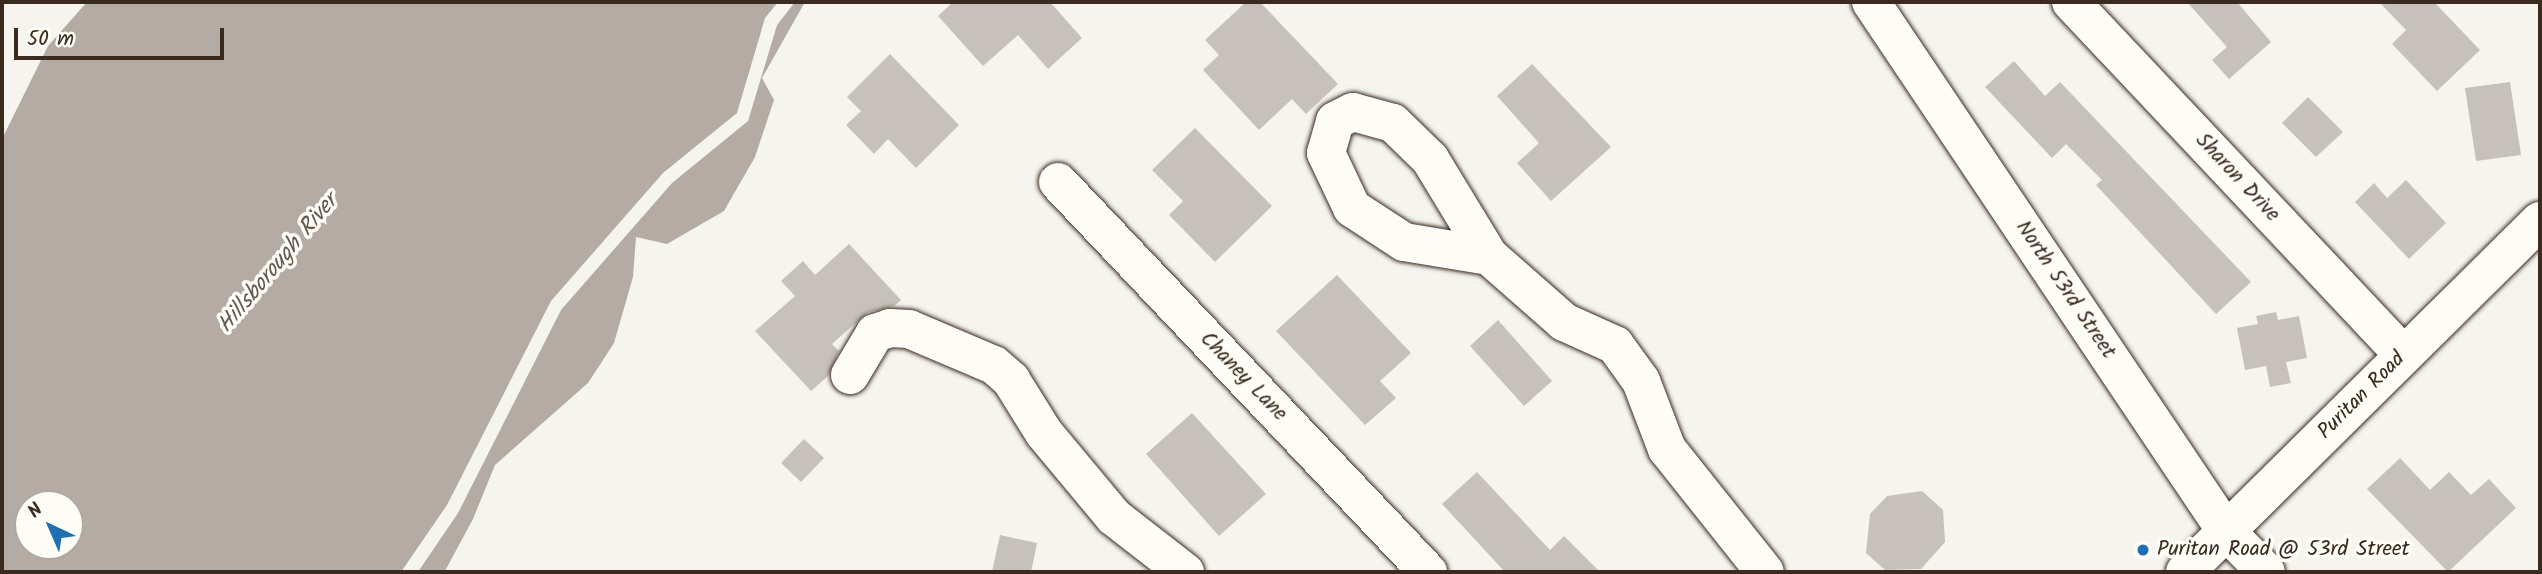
<!DOCTYPE html>
<style>
body{margin:0}
#map{position:relative;width:2542px;height:574px;overflow:hidden;background:#f5f4ee;font-family:Kalam,sans-serif}
div>[style]{position:absolute}
[style*='--x']{left:calc(var(--x)*1px);top:calc(var(--y)*1px);width:calc(var(--w)*1px);rotate:calc(var(--a)*1deg)}
.water>*{inset:0;background:#b4aca4}
.building>*{inset:0;background:#c7c1bb}
.roads{filter:drop-shadow(0 0 2px #3b2a1e) drop-shadow(0 0 2px #3b2a1e)}
.minor>*{height:38px;margin:-19px;padding:0 19px;transform-origin:19px;border-radius:19px;background:#fdfcf7}
.dots>*{width:19px;height:19px;translate:-50% -50%;box-sizing:border-box;border:4px solid #fdfcf7;border-radius:50%}
span{translate:-50% -50%;white-space:nowrap;text-align:center;line-height:1.15;-webkit-text-stroke:7px #fdfcf7;paint-order:stroke}
.street-label{font-size:21px;color:#3b2a1e}
.poi-label{font-size:21px;color:#3b2a1e}
.left{translate:0 -50%;text-align:left}
.water-label{font-size:23px;color:#65584d;font-style:italic}
.frame{position:absolute;inset:0;border:4px solid #3b2a1e;pointer-events:none}
.north{position:absolute;left:14px;top:490px;width:70px;height:70px;box-sizing:border-box;background:#fdfcf7;border:2px solid #afa8a0;border-radius:50%;rotate:316deg;font-size:19px;font-weight:700;line-height:28px;text-align:center;color:#3b2a1e}
.north::after{content:'';display:block;margin:auto;width:24px;height:32px;background:#1f6fb2;clip-path:polygon(50% 0,100% 100%,50% 72%,0 100%)}
.scale{position:absolute;left:14px;top:28px;width:210px;height:32px;box-sizing:border-box;border:4px solid #3b2a1e;border-top:0;padding-left:9px;font-size:21px;line-height:24px;white-space:nowrap;color:#3b2a1e;-webkit-text-stroke:5px #fdfcf7;paint-order:stroke}
</style>
<div id="map">
<div class="water">
<i style="clip-path:polygon(evenodd,87px 2px,778px 2px,765px 18px,737px 113px,663px 173px,551px 301px,447px 505px,401px 572px,2px 572px,2px 139px,48px 46px,87px 2px,28px 504px,70px 504px,70px 546px,28px 546px,28px 504px)"></i>
<i style="clip-path:polygon(795px 2px,805px 2px,762px 78px,774px 100px,755px 157px,724px 211px,667px 244px,636px 237px,633px 277px,614px 343px,588px 383px,495px 465px,473px 519px,445px 571px,418px 572px,458px 513px,561px 310px,672px 183px,748px 121px,777px 25px)"></i>
</div>
<div class="building">
<i style="clip-path:polygon(953px 2px,1050px 2px,1082px 38px,1048px 69px,1018px 35px,983px 66px,938px 16px)"></i>
<i style="clip-path:polygon(1246px 2px,1260px 2px,1338px 84px,1306px 114px,1292px 99px,1259px 130px,1203px 70px,1219px 55px,1205px 40px)"></i>
<i style="clip-path:polygon(2187px 2px,2237px 2px,2271px 42px,2229px 79px,2212px 60px,2227px 47px)"></i>
<i style="clip-path:polygon(2379px 2px,2434px 2px,2480px 50px,2437px 91px,2392px 44px,2406px 30px)"></i>
<i style="clip-path:polygon(890px 54px,959px 125px,916px 168px,888px 139px,874px 154px,846px 125px,861px 111px,847px 97px)"></i>
<i style="clip-path:polygon(2014px 61px,2045px 96px,2060px 82px,2251px 282px,2216px 314px,2096px 185px,2102px 180px,2066px 144px,2052px 158px,1985px 87px)"></i>
<i style="clip-path:polygon(1532px 64px,1611px 147px,1551px 201px,1517px 163px,1539px 143px,1497px 96px)"></i>
<i style="clip-path:polygon(2510px 82px,2521px 155px,2476px 161px,2465px 88px)"></i>
<i style="clip-path:polygon(2308px 97px,2343px 132px,2316px 157px,2282px 123px)"></i>
<i style="clip-path:polygon(1195px 128px,1272px 206px,1215px 262px,1169px 215px,1183px 201px,1152px 170px)"></i>
<i style="clip-path:polygon(2406px 180px,2446px 223px,2409px 259px,2355px 202px,2374px 183px,2387px 198px)"></i>
<i style="clip-path:polygon(849px 244px,901px 300px,894px 306px,868px 312px,832px 344px,839px 351px,828px 376px,811px 391px,755px 331px,795px 296px,781px 281px,803px 261px,815px 275px)"></i>
<i style="clip-path:polygon(1337px 275px,1411px 353px,1380px 381px,1396px 398px,1365px 425px,1276px 331px)"></i>
<i style="clip-path:polygon(2276px 312px,2278px 320px,2299px 316px,2307px 358px,2286px 362px,2291px 383px,2270px 387px,2266px 366px,2245px 370px,2237px 328px,2258px 324px,2256px 316px)"></i>
<i style="clip-path:polygon(1498px 320px,1552px 381px,1524px 406px,1470px 346px)"></i>
<i style="clip-path:polygon(1192px 413px,1266px 494px,1219px 536px,1146px 454px)"></i>
<i style="clip-path:polygon(804px 439px,824px 458px,801px 482px,781px 463px)"></i>
<i style="clip-path:polygon(2400px 458px,2430px 490px,2449px 472px,2471px 495px,2489px 479px,2516px 508px,2448px 572px,2367px 489px)"></i>
<i style="clip-path:polygon(1477px 472px,1550px 550px,1564px 536px,1600px 572px,1505px 572px,1442px 504px)"></i>
<i style="clip-path:polygon(1922px 491px,1943px 510px,1945px 542px,1921px 569px,1885px 570px,1866px 553px,1870px 514px,1887px 496px)"></i>
<i style="clip-path:polygon(1000px 535px,1037px 543px,1031px 572px,992px 572px)"></i>
</div>
<div class="roads">
<div class="minor">
<i style="--x:1871;--y:2;--w:637;--a:56.14"></i>
<i style="--x:2226;--y:531;--w:57;--a:45.7"></i>
<i style="--x:2071;--y:2;--w:484;--a:46.7"></i>
<i style="--x:1058;--y:182;--w:538;--a:46.51"></i>
<i style="--x:1489;--y:256;--w:86;--a:-170.6"></i>
<i style="--x:1404;--y:242;--w:62;--a:-146.8"></i>
<i style="--x:1352;--y:208;--w:61;--a:-115.3"></i>
<i style="--x:1326;--y:153;--w:33;--a:-74"></i>
<i style="--x:1335;--y:121;--w:20;--a:-27"></i>
<i style="--x:1353;--y:112;--w:41;--a:15.4"></i>
<i style="--x:1393;--y:123;--w:52;--a:44.2"></i>
<i style="--x:1430;--y:159;--w:114;--a:58.7"></i>
<i style="--x:1489;--y:256;--w:100;--a:41.3"></i>
<i style="--x:1564;--y:322;--w:56;--a:24.3"></i>
<i style="--x:1615;--y:345;--w:44;--a:54.2"></i>
<i style="--x:1641;--y:381;--w:73;--a:69.1"></i>
<i style="--x:1667;--y:449;--w:157;--a:51.5"></i>
<i style="--x:850;--y:375;--w:49;--a:-59.2"></i>
<i style="--x:875;--y:333;--w:16;--a:-18"></i>
<i style="--x:890;--y:328;--w:19;--a:3"></i>
<i style="--x:909;--y:329;--w:92;--a:23"></i>
<i style="--x:994;--y:365;--w:23;--a:41"></i>
<i style="--x:1011;--y:380;--w:62;--a:58.1"></i>
<i style="--x:1044;--y:433;--w:109;--a:50.2"></i>
<i style="--x:1114;--y:517;--w:90;--a:37.8"></i>
<i style="--x:2185;--y:572;--w:499;--a:-44.7"></i>
</div>
</div>
<div class="dots">
<i style="left:2143px;top:550px;background:#1f6fb2"></i>
</div>
<div class="street-label">
<span style="left:2237px;top:178px;rotate:47deg">Sharon Drive</span>
<span style="left:2065px;top:290px;rotate:56deg">North 53rd Street</span>
<span style="left:1243px;top:377px;rotate:46deg">Chaney Lane</span>
<span style="left:2362px;top:396px;rotate:-45deg">Puritan Road</span>
</div>
<div class="poi-label">
<span class="left" style="left:2157px;top:550px">Puritan Road @ 53rd Street</span>
</div>
<div class="water-label">
<span style="left:278px;top:264px;rotate:-50deg">Hillsborough River</span>
</div>
<div class="frame"></div>
<div class="north">N</div>
<div class="scale">50 m</div>
</div>
